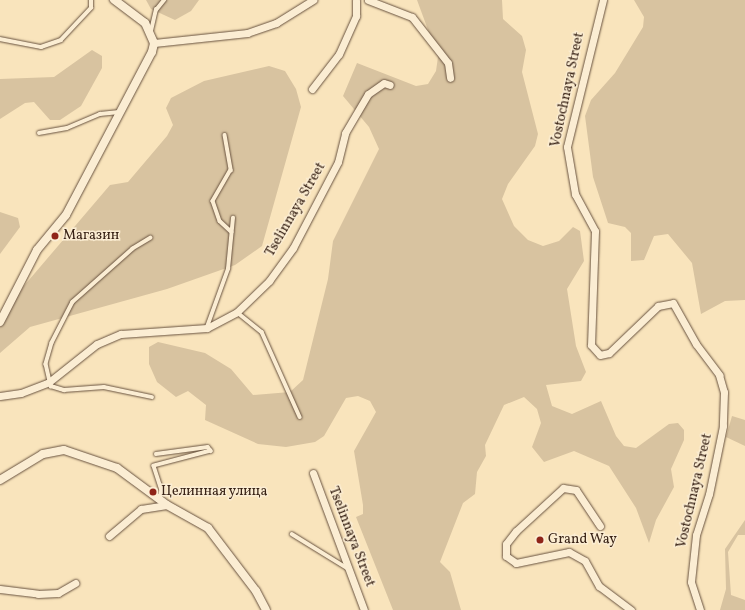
<!DOCTYPE html>
<meta charset="utf-8">
<style>
body{margin:0}
#map{position:relative;width:745px;height:610px;overflow:hidden;background:#f9e4bc;font-family:Vollkorn,serif}
div>[style]{position:absolute}
[style*='--x']{left:calc(var(--x)*1px);top:calc(var(--y)*1px);width:calc(var(--w)*1px);rotate:calc(var(--a)*1deg)}
.green>*{inset:0;background:#d8c3a0}
.roads{filter:drop-shadow(0 0 1px #68523f) drop-shadow(0 0 1px #68523f)}
.service>*{height:3.5px;margin:-1.75px;padding:0 1.75px;transform-origin:1.75px;border-radius:1.75px;background:#fbedd3}
.minor>*{height:7px;margin:-3.5px;padding:0 3.5px;transform-origin:3.5px;border-radius:3.5px;background:#fbedd3}
.tertiary>*{height:8px;margin:-4px;padding:0 4px;transform-origin:4px;border-radius:4px;background:#fbedd3}
.dots>*{width:11px;height:11px;translate:-50% -50%;box-sizing:border-box;border:2px solid #fbedd3;border-radius:50%}
span{translate:-50% -50%;white-space:nowrap;text-align:center;line-height:1.15;-webkit-text-stroke:3px #fbedd3;paint-order:stroke}
.street-label{font-size:14px;color:#382215}
.poi-label{font-size:14px;color:#382215}
.left{translate:0 -50%;text-align:left}
</style>
<div id="map">
<div class="green">
<i style="clip-path:polygon(146px 0,199px 0,191px 11px,175px 20px,151px 9px)"></i>
<i style="clip-path:polygon(417px 0,502px 0,503px 19px,522px 36px,526px 50px,522px 72px,538px 134px,535px 146px,508px 184px,502px 199px,514px 226px,528px 240px,543px 246px,559px 241px,573px 227px,580px 231px,584px 261px,567px 289px,576px 346px,586px 372px,581px 381px,546px 385px,552px 406px,572px 414px,601px 401px,616px 436px,624px 446px,636px 448px,669px 424px,678px 423px,684px 430px,684px 440px,671px 469px,674px 487px,656px 520px,649px 543px,636px 508px,609px 466px,574px 451px,544px 462px,532px 447px,541px 423px,537px 409px,524px 397px,504px 405px,485px 445px,486px 456px,477px 472px,475px 494px,463px 503px,440px 562px,450px 572px,461px 610px,393px 610px,356px 517px,363px 514px,363px 505px,354px 451px,376px 412px,370px 401px,358px 396px,346px 398px,324px 436px,315px 442px,286px 447px,258px 444px,205px 420px,206px 405px,188px 391px,176px 397px,157px 382px,149px 364px,149px 347px,158px 342px,205px 353px,231px 369px,253px 395px,290px 392px,303px 380px,328px 279px,333px 241px,379px 149px,369px 127px,343px 96px,357px 63px,416px 86px,428px 84px,436px 71px,438px 57px)"></i>
<i style="clip-path:polygon(634px 0,745px 0,745px 300px,725px 301px,701px 314px,692px 263px,668px 234px,654px 236px,644px 260px,631px 261px,631px 233px,625px 227px,608px 223px,593px 177px,585px 116px,591px 100px,615px 73px,643px 27px,644px 17px)"></i>
<i style="clip-path:polygon(92px 50px,102px 56px,102px 68px,81px 106px,60px 120px,50px 120px,34px 102px,25px 103px,0 119px,0 79px,54px 77px)"></i>
<i style="clip-path:polygon(269px 66px,285px 71px,296px 89px,301px 107px,262px 246px,235px 265px,167px 289px,30px 327px,0 353px,0 324px,23px 287px,110px 185px,128px 182px,167px 136px,173px 125px,166px 108px,171px 98px,204px 81px)"></i>
<i style="clip-path:polygon(0 212px,18px 218px,20px 227px,0 254px)"></i>
<i style="clip-path:polygon(732px 416px,745px 420px,745px 446px,726px 437px)"></i>
<i style="clip-path:polygon(745px 520px,745px 535px,738px 535px,728px 552px,731px 595px,745px 600px,745px 610px,720px 610px,726px 589px,725px 549px)"></i>
</div>
<div class="roads">
<div class="service">
<i style="--x:151;--y:31;--w:22;--a:-77"></i>
<i style="--x:156;--y:10;--w:13;--a:-51"></i>
<i style="--x:0;--y:39;--w:42;--a:11"></i>
<i style="--x:41;--y:47;--w:21;--a:-19"></i>
<i style="--x:61;--y:40;--w:44;--a:-46.8"></i>
<i style="--x:91;--y:8;--w:8;--a:-90"></i>
<i style="--x:39;--y:133;--w:28;--a:-10"></i>
<i style="--x:67;--y:128;--w:36;--a:-23"></i>
<i style="--x:100;--y:114;--w:19;--a:-6"></i>
<i style="--x:225;--y:135;--w:36;--a:80"></i>
<i style="--x:231;--y:170;--w:36;--a:120"></i>
<i style="--x:213;--y:201;--w:21;--a:71"></i>
<i style="--x:220;--y:221;--w:16;--a:43"></i>
<i style="--x:151;--y:238;--w:21;--a:149"></i>
<i style="--x:133;--y:249;--w:80;--a:138.5"></i>
<i style="--x:73;--y:302;--w:46;--a:117.1"></i>
<i style="--x:52;--y:343;--w:22;--a:106"></i>
<i style="--x:46;--y:364;--w:23;--a:77"></i>
<i style="--x:51;--y:386;--w:14;--a:17"></i>
<i style="--x:64;--y:390;--w:40;--a:-4.3"></i>
<i style="--x:104;--y:387;--w:49;--a:11.8"></i>
<i style="--x:237;--y:312;--w:32;--a:39"></i>
<i style="--x:262;--y:332;--w:93;--a:65.9"></i>
<i style="--x:207;--y:327;--w:62;--a:-70.1"></i>
<i style="--x:228;--y:269;--w:51;--a:-84.4"></i>
<i style="--x:156;--y:454;--w:52;--a:-7.7"></i>
<i style="--x:208;--y:447;--w:5;--a:53"></i>
<i style="--x:211;--y:451;--w:59;--a:165.3"></i>
<i style="--x:154;--y:466;--w:25;--a:72"></i>
<i style="--x:162;--y:490;--w:9;--a:103"></i>
<i style="--x:292;--y:534;--w:65;--a:31.7"></i>
</div>
<div class="minor">
<i style="--x:368;--y:0;--w:47;--a:21.1"></i>
<i style="--x:412;--y:17;--w:58;--a:52"></i>
<i style="--x:448;--y:63;--w:15;--a:82"></i>
<i style="--x:603;--y:0;--w:151;--a:103.8"></i>
<i style="--x:567;--y:147;--w:48;--a:80.3"></i>
<i style="--x:575;--y:194;--w:42;--a:61.6"></i>
<i style="--x:595;--y:231;--w:114;--a:92"></i>
<i style="--x:591;--y:345;--w:13;--a:48"></i>
<i style="--x:600;--y:355;--w:9;--a:-13"></i>
<i style="--x:609;--y:353;--w:68;--a:-43.8"></i>
<i style="--x:658;--y:306;--w:15;--a:-11"></i>
<i style="--x:673;--y:303;--w:47;--a:60.7"></i>
<i style="--x:696;--y:344;--w:39;--a:53"></i>
<i style="--x:719;--y:375;--w:18;--a:74"></i>
<i style="--x:724;--y:392;--w:34;--a:92"></i>
<i style="--x:723;--y:426;--w:69;--a:101.6"></i>
<i style="--x:709;--y:494;--w:43;--a:107.6"></i>
<i style="--x:696;--y:535;--w:47;--a:96.1"></i>
<i style="--x:691;--y:582;--w:29;--a:72"></i>
<i style="--x:154;--y:43;--w:94;--a:-6.1"></i>
<i style="--x:247;--y:33;--w:31;--a:-19"></i>
<i style="--x:276;--y:23;--w:44;--a:-31.9"></i>
<i style="--x:312;--y:89;--w:44;--a:-52.4"></i>
<i style="--x:339;--y:54;--w:42;--a:-65.9"></i>
<i style="--x:356;--y:16;--w:16;--a:-90"></i>
<i style="--x:0;--y:396;--w:21;--a:-8"></i>
<i style="--x:21;--y:393;--w:30;--a:-21"></i>
<i style="--x:49;--y:382;--w:61;--a:-38.4"></i>
<i style="--x:97;--y:344;--w:26;--a:-23"></i>
<i style="--x:121;--y:334;--w:86;--a:-4"></i>
<i style="--x:207;--y:328;--w:34;--a:-28"></i>
<i style="--x:237;--y:312;--w:45;--a:-44.1"></i>
<i style="--x:269;--y:281;--w:41;--a:-54"></i>
<i style="--x:293;--y:248;--w:97;--a:-62.4"></i>
<i style="--x:338;--y:162;--w:30;--a:-76"></i>
<i style="--x:345;--y:133;--w:45;--a:-59.5"></i>
<i style="--x:368;--y:94;--w:19;--a:-35"></i>
<i style="--x:384;--y:83;--w:6;--a:18"></i>
<i style="--x:313;--y:473;--w:146;--a:69.6"></i>
<i style="--x:600;--y:526;--w:43;--a:-123.7"></i>
<i style="--x:576;--y:490;--w:13;--a:-171"></i>
<i style="--x:563;--y:488;--w:64;--a:137.5"></i>
<i style="--x:516;--y:531;--w:16;--a:128"></i>
<i style="--x:506;--y:544;--w:12;--a:90"></i>
<i style="--x:506;--y:556;--w:12;--a:35"></i>
<i style="--x:516;--y:563;--w:54;--a:-11.7"></i>
<i style="--x:569;--y:552;--w:18;--a:29"></i>
<i style="--x:585;--y:561;--w:29;--a:61"></i>
<i style="--x:599;--y:586;--w:40;--a:37"></i>
<i style="--x:109;--y:536;--w:42;--a:-40.2"></i>
<i style="--x:141;--y:509;--w:26;--a:-9"></i>
<i style="--x:0;--y:589;--w:38;--a:7"></i>
<i style="--x:38;--y:594;--w:20;--a:-3"></i>
<i style="--x:58;--y:593;--w:20;--a:-30"></i>
</div>
<div class="tertiary">
<i style="--x:0;--y:322;--w:81;--a:-62.8"></i>
<i style="--x:37;--y:250;--w:45;--a:-50.4"></i>
<i style="--x:66;--y:215;--w:184;--a:-62.2"></i>
<i style="--x:152;--y:52;--w:9;--a:-77"></i>
<i style="--x:154;--y:43;--w:22;--a:-114"></i>
<i style="--x:145;--y:23;--w:39;--a:-143"></i>
<i style="--x:0;--y:480;--w:50;--a:-31.2"></i>
<i style="--x:43;--y:454;--w:21;--a:-11"></i>
<i style="--x:64;--y:450;--w:56;--a:18.8"></i>
<i style="--x:117;--y:468;--w:62;--a:36.5"></i>
<i style="--x:167;--y:505;--w:47;--a:29.3"></i>
<i style="--x:208;--y:528;--w:79;--a:52.7"></i>
<i style="--x:256;--y:591;--w:21;--a:62"></i>
</div>
</div>
<div class="dots">
<i style="left:55px;top:236px;background:#8f2418"></i>
<i style="left:153px;top:492px;background:#8f2418"></i>
<i style="left:540px;top:540px;background:#8f2418"></i>
</div>
<div class="street-label">
<span style="left:568px;top:90px;rotate:-78deg">Vostochnaya Street</span>
<span style="left:296px;top:210px;rotate:-60deg">Tselinnaya Street</span>
<span style="left:695px;top:491px;rotate:-77deg">Vostochnaya Street</span>
<span style="left:351px;top:537px;rotate:69deg">Tselinnaya Street</span>
</div>
<div class="poi-label">
<span class="left" style="left:63px;top:236px">Магазин</span>
<span class="left" style="left:161px;top:492px">Целинная улица</span>
<span class="left" style="left:548px;top:540px">Grand Way</span>
</div>
</div>
